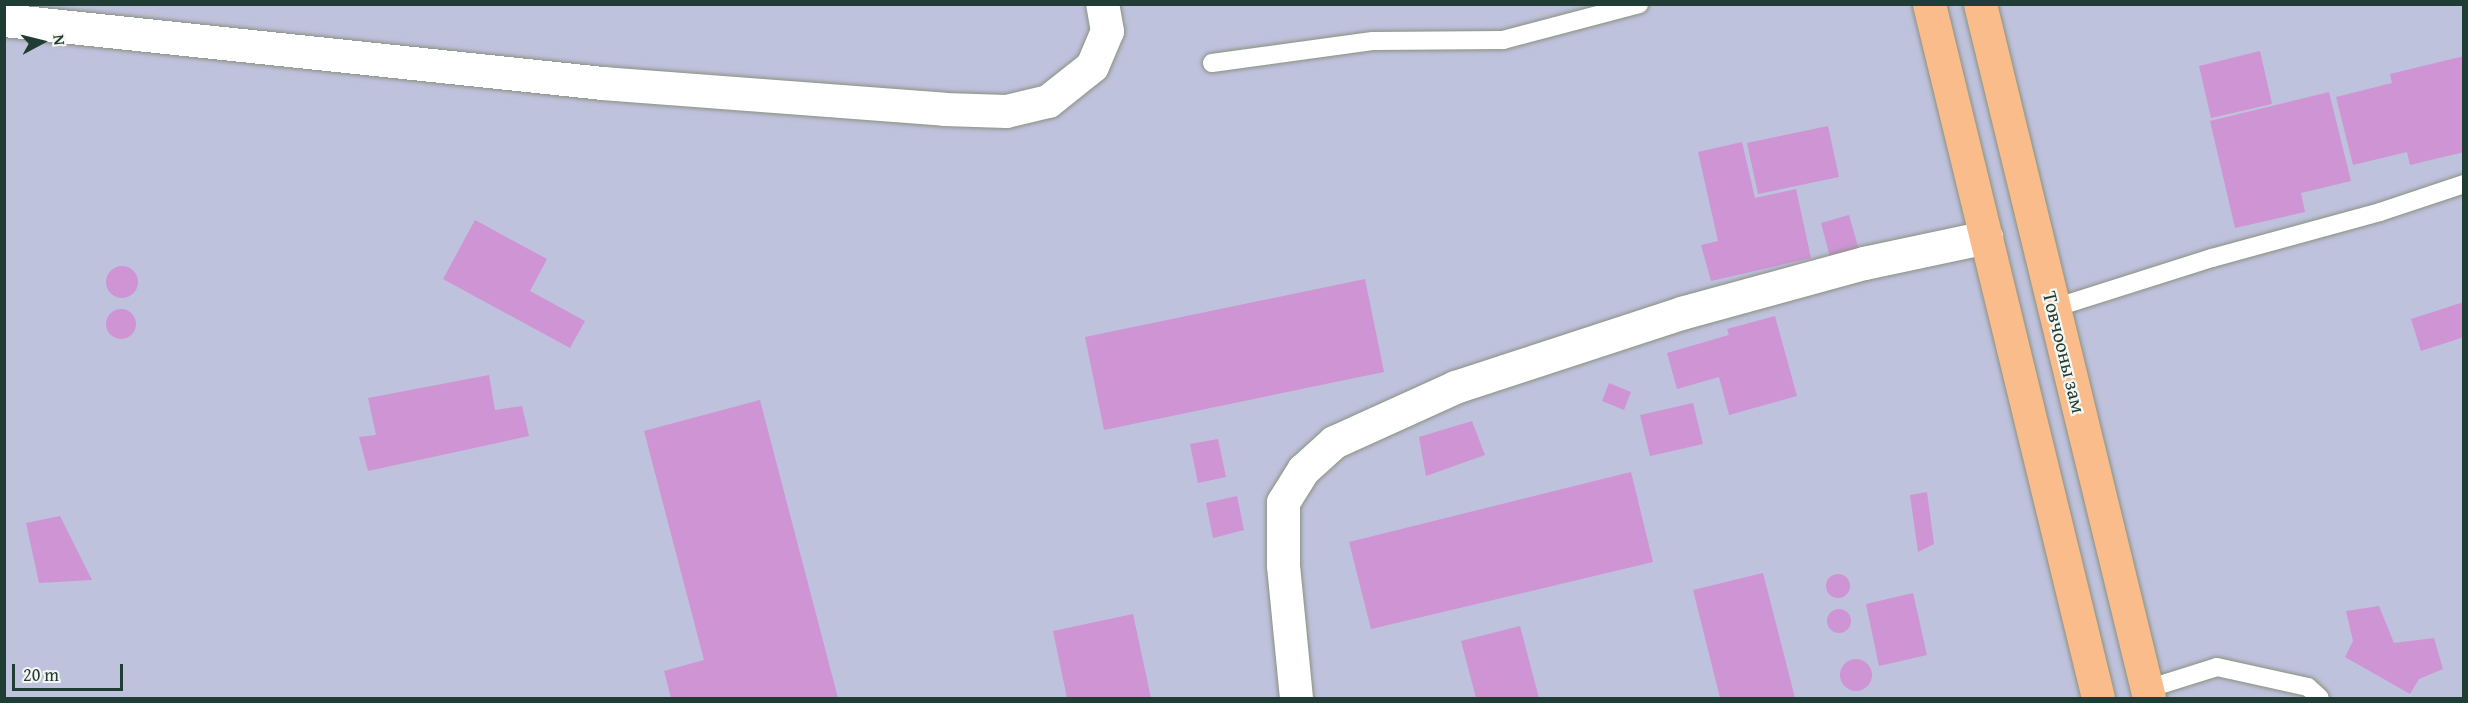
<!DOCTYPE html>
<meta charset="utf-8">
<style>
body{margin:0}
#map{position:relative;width:2468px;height:703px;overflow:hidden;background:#f4e5cf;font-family:"Gentium Book Plus",serif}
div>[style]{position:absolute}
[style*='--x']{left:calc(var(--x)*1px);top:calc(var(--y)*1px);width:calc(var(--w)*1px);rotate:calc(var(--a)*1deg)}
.industrial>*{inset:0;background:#bfc2dd}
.building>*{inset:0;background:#ce94d4}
.round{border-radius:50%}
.roads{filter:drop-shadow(0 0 2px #8a9182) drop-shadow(0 0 2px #8a9182)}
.service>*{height:18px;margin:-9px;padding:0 9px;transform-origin:9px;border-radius:9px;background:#fff}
.minor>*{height:33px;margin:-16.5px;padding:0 16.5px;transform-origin:16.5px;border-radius:16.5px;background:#fff}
.trunk>*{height:33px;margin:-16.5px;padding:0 16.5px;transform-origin:16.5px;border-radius:16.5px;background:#f9bc8a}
span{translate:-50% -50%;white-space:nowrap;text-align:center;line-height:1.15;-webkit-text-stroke:4.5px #f6f6f2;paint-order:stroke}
.street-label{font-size:20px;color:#1f3d34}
.frame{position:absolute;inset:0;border:6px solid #1f3d34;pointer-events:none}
.north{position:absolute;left:12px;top:12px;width:60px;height:60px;-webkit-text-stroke:4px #f6f6f2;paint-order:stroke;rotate:83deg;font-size:16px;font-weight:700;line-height:24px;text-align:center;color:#1f3d34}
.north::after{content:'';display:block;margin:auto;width:21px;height:27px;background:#1f3d34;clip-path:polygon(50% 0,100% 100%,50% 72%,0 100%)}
.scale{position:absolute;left:12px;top:664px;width:111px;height:27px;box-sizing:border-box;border:3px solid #1f3d34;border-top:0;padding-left:8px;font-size:18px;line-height:21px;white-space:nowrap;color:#1f3d34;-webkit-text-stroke:4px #f6f6f2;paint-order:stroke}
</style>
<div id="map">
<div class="industrial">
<i style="clip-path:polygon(5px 5px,2463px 5px,2463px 698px,5px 698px)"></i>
</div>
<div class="building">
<i style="clip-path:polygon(2260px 51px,2272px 104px,2211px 118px,2199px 66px)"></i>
<i style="clip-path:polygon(2464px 56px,2464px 152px,2410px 165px,2407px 152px,2353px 165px,2336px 97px,2392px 83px,2390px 74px)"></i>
<i style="clip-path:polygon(2329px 92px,2351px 181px,2301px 193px,2305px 212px,2235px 228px,2210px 121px)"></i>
<i style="clip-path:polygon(1828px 126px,1839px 177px,1758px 194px,1747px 143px)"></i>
<i style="clip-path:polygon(1742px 142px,1755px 198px,1796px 189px,1811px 258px,1711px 281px,1701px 245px,1718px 241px,1698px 152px)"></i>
<i style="clip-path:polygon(1849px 215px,1859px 250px,1830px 257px,1821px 223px)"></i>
<i style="clip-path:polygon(475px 220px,547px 259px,530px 291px,585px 321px,570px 348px,443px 279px)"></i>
<i class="round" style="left:106px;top:266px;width:32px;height:32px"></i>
<i style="clip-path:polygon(1365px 279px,1384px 372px,1104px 430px,1085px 337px)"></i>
<i style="clip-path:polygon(2464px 302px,2464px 337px,2421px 351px,2411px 319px)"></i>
<i class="round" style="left:106px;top:309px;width:30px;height:30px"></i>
<i style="clip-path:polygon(1775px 316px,1797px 396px,1729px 415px,1719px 377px,1677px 389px,1667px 353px,1729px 335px,1727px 329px)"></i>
<i style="clip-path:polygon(489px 375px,495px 410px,522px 406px,529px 436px,368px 471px,359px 437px,376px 435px,368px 398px)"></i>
<i style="clip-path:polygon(1609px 383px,1631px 392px,1624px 410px,1602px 401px)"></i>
<i style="clip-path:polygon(760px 400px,838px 698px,671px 698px,664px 671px,704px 660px,644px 431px)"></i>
<i style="clip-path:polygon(1693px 403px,1703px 444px,1650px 456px,1640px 415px)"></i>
<i style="clip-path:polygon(1472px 421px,1485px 455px,1426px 476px,1419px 437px)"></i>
<i style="clip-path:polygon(1218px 439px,1226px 477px,1198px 483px,1190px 444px)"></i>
<i style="clip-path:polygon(1631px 472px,1653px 562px,1371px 629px,1349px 542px)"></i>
<i style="clip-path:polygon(1927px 492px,1934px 544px,1918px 552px,1910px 495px)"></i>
<i style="clip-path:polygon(1237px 496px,1244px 530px,1213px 538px,1206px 503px)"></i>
<i style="clip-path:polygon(60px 516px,92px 580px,39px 583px,26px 523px)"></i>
<i style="clip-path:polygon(1763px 573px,1795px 698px,1720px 698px,1693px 590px)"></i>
<i class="round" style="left:1826px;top:574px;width:24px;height:24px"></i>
<i style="clip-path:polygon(1913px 593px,1927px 655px,1879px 666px,1866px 604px)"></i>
<i style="clip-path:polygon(2379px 606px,2394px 643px,2434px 638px,2443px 669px,2419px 679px,2410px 694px,2345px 657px,2353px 641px,2346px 611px)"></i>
<i class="round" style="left:1827px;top:609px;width:24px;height:24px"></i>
<i style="clip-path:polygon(1133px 614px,1151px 698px,1067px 698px,1053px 631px)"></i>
<i style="clip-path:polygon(1520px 626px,1539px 698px,1476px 698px,1461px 641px)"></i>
<i class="round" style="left:1840px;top:659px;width:32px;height:32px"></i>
</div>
<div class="roads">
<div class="service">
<i style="--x:1212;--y:63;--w:162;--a:-7.8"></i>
<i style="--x:1373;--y:41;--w:130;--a:-0.4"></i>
<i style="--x:1503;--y:40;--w:141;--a:-14.8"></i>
<i style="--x:2054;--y:308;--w:166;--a:-17.6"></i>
<i style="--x:2212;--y:258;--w:174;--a:-15.3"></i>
<i style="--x:2380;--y:212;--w:89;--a:-18.4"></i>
<i style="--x:2147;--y:689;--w:73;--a:-17.4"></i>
<i style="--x:2217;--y:667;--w:93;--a:12.4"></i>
<i style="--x:2308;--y:687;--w:16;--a:43"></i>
</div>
<div class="minor">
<i style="--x:4;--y:20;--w:601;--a:6.01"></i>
<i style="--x:602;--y:83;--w:343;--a:4.3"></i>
<i style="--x:944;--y:109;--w:62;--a:1.8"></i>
<i style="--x:1006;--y:111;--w:43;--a:-13.4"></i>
<i style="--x:1048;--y:101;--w:56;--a:-38.5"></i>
<i style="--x:1092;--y:66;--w:38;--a:-67"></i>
<i style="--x:1107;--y:31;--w:27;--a:-100"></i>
<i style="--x:1296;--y:698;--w:134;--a:-95.6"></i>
<i style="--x:1283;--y:565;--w:63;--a:-90"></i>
<i style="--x:1283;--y:502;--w:38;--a:-58"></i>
<i style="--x:1303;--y:470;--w:42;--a:-42.1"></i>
<i style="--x:1334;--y:442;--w:133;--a:-24.4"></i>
<i style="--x:1455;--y:387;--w:238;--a:-18.1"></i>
<i style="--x:1681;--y:313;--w:190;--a:-15.3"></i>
<i style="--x:1864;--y:263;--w:125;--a:-12"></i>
</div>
<div class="trunk">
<i style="--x:1929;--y:4;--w:714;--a:76.31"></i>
<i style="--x:1980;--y:4;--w:714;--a:76.31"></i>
</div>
</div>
<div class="street-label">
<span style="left:2065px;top:352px;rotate:76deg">Товчооны зам</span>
</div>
<div class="frame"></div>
<div class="north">N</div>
<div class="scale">20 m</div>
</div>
